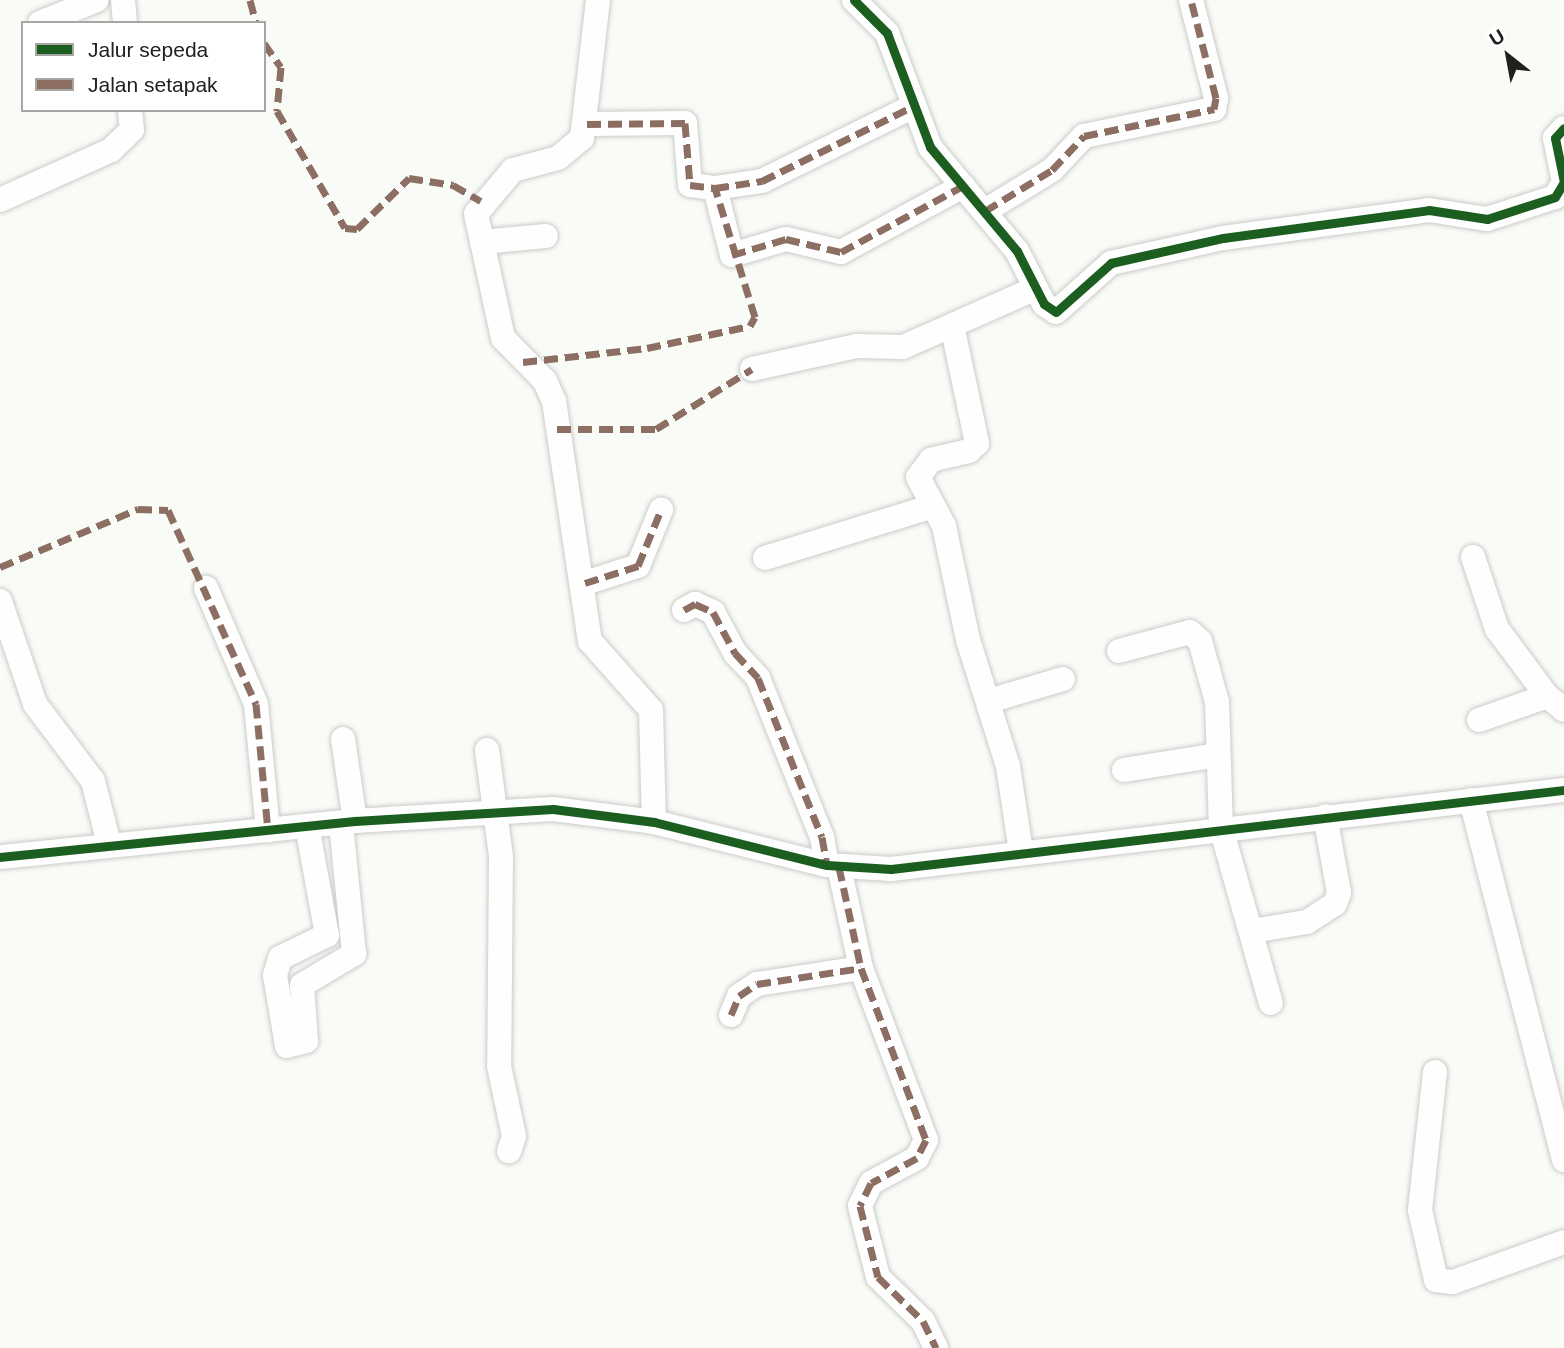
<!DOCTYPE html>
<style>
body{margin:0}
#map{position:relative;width:1564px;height:1348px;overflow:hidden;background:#f9fbf7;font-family:Helvetica,sans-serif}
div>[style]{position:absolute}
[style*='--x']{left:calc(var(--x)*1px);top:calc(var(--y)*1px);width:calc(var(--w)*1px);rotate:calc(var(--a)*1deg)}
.roads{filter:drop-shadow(0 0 2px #cbccc9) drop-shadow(0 0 2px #cbccc9)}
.minor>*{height:24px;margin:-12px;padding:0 12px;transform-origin:12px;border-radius:12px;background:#fefefe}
.quiet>*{height:7px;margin-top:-3.5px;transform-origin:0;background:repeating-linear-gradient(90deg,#8d6e63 0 14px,transparent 0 21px)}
.cycleway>*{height:9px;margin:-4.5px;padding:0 4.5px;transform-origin:4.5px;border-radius:4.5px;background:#1b5e20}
span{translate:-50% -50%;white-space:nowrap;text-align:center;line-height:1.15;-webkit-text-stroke:5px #fff;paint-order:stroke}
.legend{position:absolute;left:21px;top:21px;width:245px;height:91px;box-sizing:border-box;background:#fff;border:2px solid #a6a6a5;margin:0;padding:9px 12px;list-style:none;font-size:21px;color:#20211f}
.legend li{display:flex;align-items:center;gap:14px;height:35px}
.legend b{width:35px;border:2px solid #a6a6a5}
.north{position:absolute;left:1473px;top:21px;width:70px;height:70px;-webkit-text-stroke:5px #fff;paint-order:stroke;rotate:329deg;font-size:19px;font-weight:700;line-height:28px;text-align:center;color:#20211f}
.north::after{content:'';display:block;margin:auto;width:24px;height:32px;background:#20211f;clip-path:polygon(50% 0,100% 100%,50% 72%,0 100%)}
</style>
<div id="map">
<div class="roads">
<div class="minor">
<i style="--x:123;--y:0;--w:23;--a:85"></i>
<i style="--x:598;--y:0;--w:139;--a:96.6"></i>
<i style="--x:582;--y:138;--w:31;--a:140"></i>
<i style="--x:558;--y:158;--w:47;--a:165.1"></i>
<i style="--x:513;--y:170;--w:57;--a:130.1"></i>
<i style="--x:476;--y:214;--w:127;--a:77.7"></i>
<i style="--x:503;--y:338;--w:60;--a:45.7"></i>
<i style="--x:545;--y:381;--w:22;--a:66"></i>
<i style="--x:554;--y:401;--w:243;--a:81.5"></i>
<i style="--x:590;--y:641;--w:92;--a:48.5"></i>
<i style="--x:651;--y:710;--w:112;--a:88.5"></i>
<i style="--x:854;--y:0;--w:47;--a:45"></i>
<i style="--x:887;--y:33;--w:122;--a:69.3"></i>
<i style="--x:930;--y:147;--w:136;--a:50.1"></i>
<i style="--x:1017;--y:251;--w:59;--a:63"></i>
<i style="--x:1044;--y:304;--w:14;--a:34"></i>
<i style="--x:1056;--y:312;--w:74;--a:-41.7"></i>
<i style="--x:1111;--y:263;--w:115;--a:-12.6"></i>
<i style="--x:1223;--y:238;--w:208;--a:-7.7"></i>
<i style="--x:1429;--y:210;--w:59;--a:8.8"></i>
<i style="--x:1487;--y:219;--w:71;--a:-17.9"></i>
<i style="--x:1555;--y:197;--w:17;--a:-59"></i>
<i style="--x:1564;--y:182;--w:45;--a:-101.6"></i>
<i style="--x:1555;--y:138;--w:13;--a:-48"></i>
<i style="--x:40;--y:23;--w:61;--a:-22"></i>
<i style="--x:587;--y:124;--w:98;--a:-0.6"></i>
<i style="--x:685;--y:123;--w:62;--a:85.4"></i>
<i style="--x:690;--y:185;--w:25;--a:7"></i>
<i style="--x:715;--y:188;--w:48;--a:-8.5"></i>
<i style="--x:762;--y:181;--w:169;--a:-26.3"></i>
<i style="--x:715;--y:188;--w:69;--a:75.8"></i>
<i style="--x:732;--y:255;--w:56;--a:-16.5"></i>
<i style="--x:786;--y:239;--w:57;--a:13.3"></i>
<i style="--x:841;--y:252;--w:139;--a:-28.4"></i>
<i style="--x:0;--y:200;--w:122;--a:-24.2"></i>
<i style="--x:111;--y:150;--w:29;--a:-44"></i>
<i style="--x:132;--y:130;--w:20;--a:-96"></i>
<i style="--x:985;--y:211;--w:79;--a:-31.5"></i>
<i style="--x:1052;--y:170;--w:47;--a:-46.7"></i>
<i style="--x:1084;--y:136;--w:133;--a:-11.7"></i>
<i style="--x:1214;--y:109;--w:11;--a:-80"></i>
<i style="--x:1216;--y:98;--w:101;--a:-104.3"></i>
<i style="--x:482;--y:242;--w:64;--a:-5.4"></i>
<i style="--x:953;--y:330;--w:116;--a:78"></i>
<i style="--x:977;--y:443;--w:11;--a:135"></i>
<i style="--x:969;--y:451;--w:39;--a:167"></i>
<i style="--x:931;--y:460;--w:21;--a:127"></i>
<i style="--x:918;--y:477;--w:55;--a:62"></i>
<i style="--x:944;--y:526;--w:116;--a:78.1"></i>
<i style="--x:968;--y:640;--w:132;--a:72.4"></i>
<i style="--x:1008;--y:766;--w:87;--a:81.4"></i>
<i style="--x:752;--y:369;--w:107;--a:-12.4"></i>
<i style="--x:857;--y:346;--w:46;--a:1.2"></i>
<i style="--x:903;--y:347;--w:143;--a:-23.9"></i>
<i style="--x:1473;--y:557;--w:76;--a:71.6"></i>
<i style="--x:1497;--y:629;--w:84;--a:53.3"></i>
<i style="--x:765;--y:558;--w:176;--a:-17.2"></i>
<i style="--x:585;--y:583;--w:56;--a:-17.8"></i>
<i style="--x:638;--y:566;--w:61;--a:-67.7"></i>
<i style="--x:206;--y:588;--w:126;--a:66.7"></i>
<i style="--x:256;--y:704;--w:127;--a:84.6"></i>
<i style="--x:0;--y:601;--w:109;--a:71.2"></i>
<i style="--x:35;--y:704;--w:96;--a:53"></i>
<i style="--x:93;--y:781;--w:65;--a:75.7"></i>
<i style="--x:684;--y:610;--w:13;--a:-29"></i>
<i style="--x:695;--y:604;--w:20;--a:24"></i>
<i style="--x:713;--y:612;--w:47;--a:61.8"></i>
<i style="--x:735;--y:653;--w:34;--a:47"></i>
<i style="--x:758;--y:678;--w:171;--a:68.1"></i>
<i style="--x:822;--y:837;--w:28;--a:80"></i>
<i style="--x:1119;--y:651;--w:73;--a:-15"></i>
<i style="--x:1190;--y:632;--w:13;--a:42"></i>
<i style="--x:1200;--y:641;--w:63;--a:74.4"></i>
<i style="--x:1217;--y:702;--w:126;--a:88.2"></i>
<i style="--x:1221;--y:828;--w:182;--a:74.1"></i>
<i style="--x:989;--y:701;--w:77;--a:-16.6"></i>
<i style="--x:1479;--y:720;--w:72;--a:-19.4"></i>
<i style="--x:1547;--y:696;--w:22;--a:39"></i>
<i style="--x:343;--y:739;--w:83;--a:81.7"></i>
<i style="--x:487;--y:750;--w:108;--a:82.5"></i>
<i style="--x:501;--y:857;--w:209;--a:90.5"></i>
<i style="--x:499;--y:1066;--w:72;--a:77.9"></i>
<i style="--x:514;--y:1136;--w:16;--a:108"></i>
<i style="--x:1124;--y:770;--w:95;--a:-9.1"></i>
<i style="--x:1471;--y:800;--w:372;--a:75.5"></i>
<i style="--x:307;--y:826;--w:111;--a:79.6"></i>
<i style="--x:327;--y:935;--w:52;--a:153.9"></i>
<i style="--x:280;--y:958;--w:18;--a:106"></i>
<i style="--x:275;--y:975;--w:72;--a:80.4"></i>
<i style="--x:287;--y:1046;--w:20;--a:-15"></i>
<i style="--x:306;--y:1041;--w:56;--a:-94.1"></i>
<i style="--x:302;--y:985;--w:61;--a:-30.8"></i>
<i style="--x:354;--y:954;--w:132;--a:-95.7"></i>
<i style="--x:0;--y:857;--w:357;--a:-5.8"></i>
<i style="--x:355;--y:821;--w:198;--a:-3.5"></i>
<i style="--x:553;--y:809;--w:102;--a:7.3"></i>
<i style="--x:654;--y:822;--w:178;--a:14"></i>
<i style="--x:827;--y:865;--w:64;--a:3.6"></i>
<i style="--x:891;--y:869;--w:678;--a:-6.7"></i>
<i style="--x:839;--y:867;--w:103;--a:77.7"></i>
<i style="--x:861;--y:968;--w:184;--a:69.3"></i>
<i style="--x:926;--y:1140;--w:20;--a:117"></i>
<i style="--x:917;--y:1158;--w:52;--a:151.5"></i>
<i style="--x:871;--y:1183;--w:25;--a:116"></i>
<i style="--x:860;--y:1206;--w:73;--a:75.8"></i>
<i style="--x:878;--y:1277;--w:63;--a:44.4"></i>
<i style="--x:923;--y:1321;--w:30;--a:64"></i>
<i style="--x:1252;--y:931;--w:56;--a:-9.3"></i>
<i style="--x:1307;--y:922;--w:33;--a:-33"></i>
<i style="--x:1335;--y:904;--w:12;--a:-70"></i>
<i style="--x:1339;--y:893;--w:78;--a:-100.3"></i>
<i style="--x:731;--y:1015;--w:21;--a:-67"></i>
<i style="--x:739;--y:996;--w:22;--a:-34"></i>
<i style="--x:757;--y:984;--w:105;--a:-8.7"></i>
<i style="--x:1435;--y:1072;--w:139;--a:96.2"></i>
<i style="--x:1420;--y:1210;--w:72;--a:77.1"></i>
<i style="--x:1436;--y:1280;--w:17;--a:7"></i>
<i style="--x:1453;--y:1282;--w:118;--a:-19.8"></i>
</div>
</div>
<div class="quiet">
<i style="--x:250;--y:0;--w:24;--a:75"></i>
<i style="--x:264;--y:43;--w:29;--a:55"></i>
<i style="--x:281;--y:67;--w:44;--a:95.2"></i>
<i style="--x:277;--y:111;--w:135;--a:59.8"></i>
<i style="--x:345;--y:228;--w:12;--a:5"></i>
<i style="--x:357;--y:229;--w:73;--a:-44.4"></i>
<i style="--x:409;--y:178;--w:45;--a:9"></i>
<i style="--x:453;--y:185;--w:32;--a:30"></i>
<i style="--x:587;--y:124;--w:98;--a:-0.6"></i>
<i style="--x:685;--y:123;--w:62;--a:85.4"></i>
<i style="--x:690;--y:185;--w:25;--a:7"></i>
<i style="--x:715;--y:188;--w:48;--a:-8.5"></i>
<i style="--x:762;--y:181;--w:169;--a:-26.3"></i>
<i style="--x:985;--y:211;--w:79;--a:-31.5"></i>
<i style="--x:1052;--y:170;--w:47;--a:-46.7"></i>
<i style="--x:1084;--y:136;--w:133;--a:-11.7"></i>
<i style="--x:1214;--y:109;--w:11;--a:-80"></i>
<i style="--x:1216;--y:98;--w:101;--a:-104.3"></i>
<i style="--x:732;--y:255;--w:56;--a:-16.5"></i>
<i style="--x:786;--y:239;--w:57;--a:13.3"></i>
<i style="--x:841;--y:252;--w:139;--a:-28.4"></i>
<i style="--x:523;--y:362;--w:125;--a:-6.4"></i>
<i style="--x:647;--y:348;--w:105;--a:-12.1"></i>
<i style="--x:750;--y:326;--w:10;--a:-61"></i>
<i style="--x:755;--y:317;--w:135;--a:-107.2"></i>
<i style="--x:557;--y:429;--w:99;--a:0"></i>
<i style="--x:656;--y:429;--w:113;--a:-32"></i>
<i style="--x:0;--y:567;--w:150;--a:-22.8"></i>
<i style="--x:138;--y:509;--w:30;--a:2"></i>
<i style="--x:168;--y:510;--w:213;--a:65.6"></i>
<i style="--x:256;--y:704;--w:127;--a:84.6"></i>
<i style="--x:585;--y:583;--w:56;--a:-17.8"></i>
<i style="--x:638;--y:566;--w:61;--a:-67.7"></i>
<i style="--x:684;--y:610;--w:13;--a:-29"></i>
<i style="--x:695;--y:604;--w:20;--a:24"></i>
<i style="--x:713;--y:612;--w:47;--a:61.8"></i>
<i style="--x:735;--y:653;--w:34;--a:47"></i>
<i style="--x:758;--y:678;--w:171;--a:68.1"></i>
<i style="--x:822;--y:837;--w:28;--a:80"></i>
<i style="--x:839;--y:867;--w:103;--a:77.7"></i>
<i style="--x:861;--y:968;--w:184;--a:69.3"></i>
<i style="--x:926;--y:1140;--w:20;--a:117"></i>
<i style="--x:917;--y:1158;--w:52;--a:151.5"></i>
<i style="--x:871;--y:1183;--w:25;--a:116"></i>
<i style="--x:860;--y:1206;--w:73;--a:75.8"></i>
<i style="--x:878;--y:1277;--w:63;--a:44.4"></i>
<i style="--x:923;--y:1321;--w:30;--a:64"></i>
<i style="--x:731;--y:1015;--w:21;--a:-67"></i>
<i style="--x:739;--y:996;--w:22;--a:-34"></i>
<i style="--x:757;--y:984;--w:105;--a:-8.7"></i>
</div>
<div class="cycleway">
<i style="--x:854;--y:0;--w:47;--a:45"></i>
<i style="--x:887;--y:33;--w:122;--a:69.3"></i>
<i style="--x:930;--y:147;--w:136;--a:50.1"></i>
<i style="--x:1017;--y:251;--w:59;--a:63"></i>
<i style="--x:1044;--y:304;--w:14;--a:34"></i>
<i style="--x:1056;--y:312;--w:74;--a:-41.7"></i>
<i style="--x:1111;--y:263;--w:115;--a:-12.6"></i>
<i style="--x:1223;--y:238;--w:208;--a:-7.7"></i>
<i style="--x:1429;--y:210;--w:59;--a:8.8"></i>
<i style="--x:1487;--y:219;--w:71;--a:-17.9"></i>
<i style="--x:1555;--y:197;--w:17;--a:-59"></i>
<i style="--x:1564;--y:182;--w:45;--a:-101.6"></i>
<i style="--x:1555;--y:138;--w:13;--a:-48"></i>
<i style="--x:0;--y:857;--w:357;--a:-5.8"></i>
<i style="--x:355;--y:821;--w:198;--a:-3.5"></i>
<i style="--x:553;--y:809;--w:102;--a:7.3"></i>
<i style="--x:654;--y:822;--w:178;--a:14"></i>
<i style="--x:827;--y:865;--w:64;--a:3.6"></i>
<i style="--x:891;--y:869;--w:678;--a:-6.7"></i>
</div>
<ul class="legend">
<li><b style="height:9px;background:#1b5e20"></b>Jalur sepeda</li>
<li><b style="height:9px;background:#8d6e63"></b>Jalan setapak</li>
</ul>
<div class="north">U</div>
</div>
